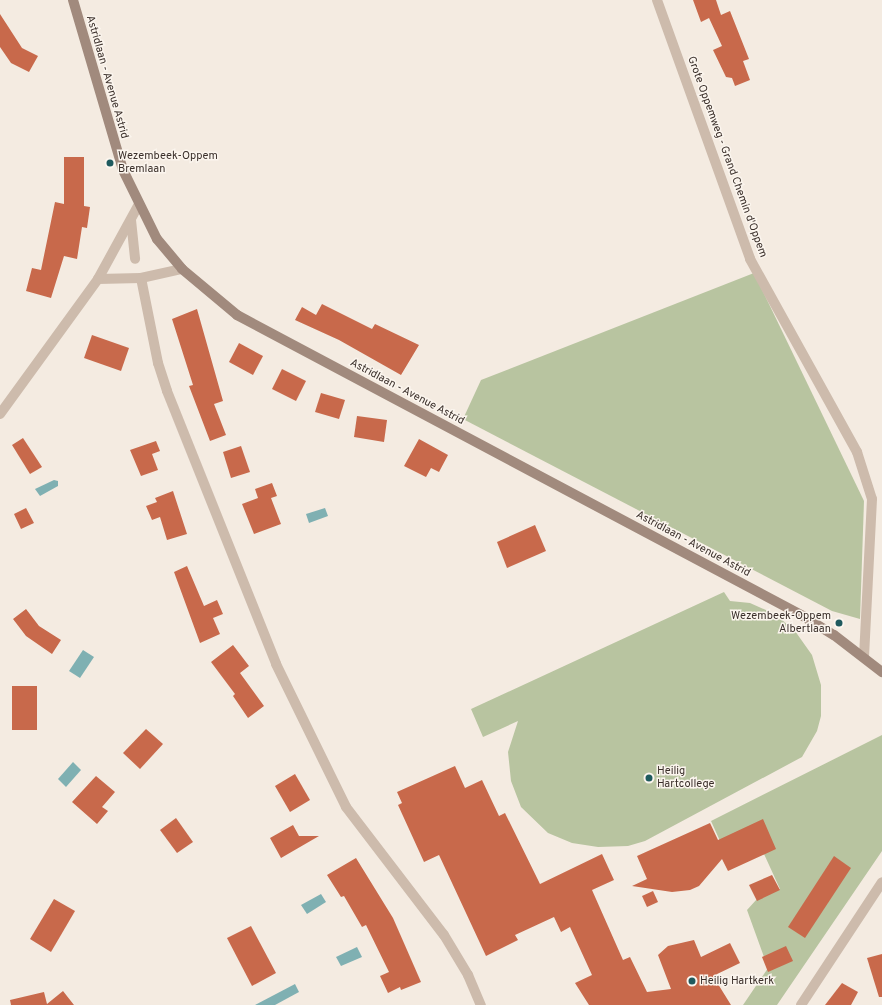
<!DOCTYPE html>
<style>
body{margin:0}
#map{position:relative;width:882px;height:1005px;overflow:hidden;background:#f4ebe1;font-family:Overpass,sans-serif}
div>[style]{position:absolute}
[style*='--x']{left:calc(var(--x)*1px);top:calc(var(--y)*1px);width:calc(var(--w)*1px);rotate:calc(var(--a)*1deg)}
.green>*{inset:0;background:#b8c4a0}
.water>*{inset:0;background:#7fb0b2}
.building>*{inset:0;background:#c8694b}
.street>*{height:10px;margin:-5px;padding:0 5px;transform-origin:5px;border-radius:5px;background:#cdbbac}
.secondary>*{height:10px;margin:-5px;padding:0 5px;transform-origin:5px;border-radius:5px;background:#a18a7d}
.dots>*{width:11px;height:11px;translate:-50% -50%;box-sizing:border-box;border:2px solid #fbf5ee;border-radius:50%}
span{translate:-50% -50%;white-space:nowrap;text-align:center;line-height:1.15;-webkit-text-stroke:3px #fbf5ee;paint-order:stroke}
.street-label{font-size:11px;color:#3b302b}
.poi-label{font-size:11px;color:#3b302b}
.left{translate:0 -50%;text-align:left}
.right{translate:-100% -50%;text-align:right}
</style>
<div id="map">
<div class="green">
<i style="clip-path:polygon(754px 273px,864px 501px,860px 619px,832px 611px,463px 419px,481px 380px)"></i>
<i style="clip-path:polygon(724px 592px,730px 601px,750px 603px,775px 614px,795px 631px,812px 655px,821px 685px,821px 716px,817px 731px,802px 757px,645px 841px,628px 846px,598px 847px,572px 843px,548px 833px,521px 807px,511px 781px,508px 752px,518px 721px,483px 737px,471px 709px)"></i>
<i style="clip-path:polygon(882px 735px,882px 851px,777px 1005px,743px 1005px,768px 968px,747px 910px,757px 899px,780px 889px,764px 854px,720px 841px,711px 821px)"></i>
</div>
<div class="water">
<i style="clip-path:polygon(54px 480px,58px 481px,58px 486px,40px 496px,35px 489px)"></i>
<i style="clip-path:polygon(325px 508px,328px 516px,309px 523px,306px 514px)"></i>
<i style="clip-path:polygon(83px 650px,94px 657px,80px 678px,69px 671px)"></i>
<i style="clip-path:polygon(73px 762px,81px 770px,66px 787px,58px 779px)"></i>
<i style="clip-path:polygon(321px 894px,326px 902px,307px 914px,301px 905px)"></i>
<i style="clip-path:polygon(357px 947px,362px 957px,341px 966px,336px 957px)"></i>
<i style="clip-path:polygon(295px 984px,299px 992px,275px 1005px,255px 1005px)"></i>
</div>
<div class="building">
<i style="clip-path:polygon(693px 0,716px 0,721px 15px,730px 11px,749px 59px,743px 61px,750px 80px,735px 86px,732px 78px,726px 77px,713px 50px,722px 46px,709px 18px,701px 22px)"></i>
<i style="clip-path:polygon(0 14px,22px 48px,38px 56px,29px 72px,11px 63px,0 47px)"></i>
<i style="clip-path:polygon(64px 157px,84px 157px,84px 206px,90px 207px,87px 228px,82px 227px,77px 259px,64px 256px,51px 298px,26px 291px,32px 268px,41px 270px,55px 202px,64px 204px)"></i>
<i style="clip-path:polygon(322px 304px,372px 329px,375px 324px,419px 345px,401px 375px,339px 340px,295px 320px,302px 307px,316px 315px)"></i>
<i style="clip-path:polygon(197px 309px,223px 401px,214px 404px,226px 435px,210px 441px,189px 386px,193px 385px,172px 319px)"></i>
<i style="clip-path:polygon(92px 335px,129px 348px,121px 371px,84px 358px)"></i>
<i style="clip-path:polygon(239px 343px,263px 356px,253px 375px,229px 362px)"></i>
<i style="clip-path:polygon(282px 369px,306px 381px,296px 401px,272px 389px)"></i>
<i style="clip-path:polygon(321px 393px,345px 400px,339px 419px,315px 412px)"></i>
<i style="clip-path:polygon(357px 416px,387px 420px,384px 442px,354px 437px)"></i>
<i style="clip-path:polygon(23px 438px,42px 467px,30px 474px,12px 445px)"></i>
<i style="clip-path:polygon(419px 439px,448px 455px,439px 472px,431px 468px,426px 477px,404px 466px)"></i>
<i style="clip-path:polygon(156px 441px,160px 451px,152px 454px,158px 470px,141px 476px,130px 450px)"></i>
<i style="clip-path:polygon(241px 446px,250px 472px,231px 478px,223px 452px)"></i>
<i style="clip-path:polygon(272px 483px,277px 496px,271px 498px,281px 524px,254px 534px,242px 504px,258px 498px,255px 489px)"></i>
<i style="clip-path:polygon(173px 491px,187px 534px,167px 540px,160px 517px,152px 520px,146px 506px,157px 502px,155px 498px)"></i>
<i style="clip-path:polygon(26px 508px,34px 523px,21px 529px,14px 514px)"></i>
<i style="clip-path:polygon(535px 525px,546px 551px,507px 568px,497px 542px)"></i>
<i style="clip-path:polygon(187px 566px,204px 606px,217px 600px,223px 614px,213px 618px,220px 634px,200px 643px,174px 572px)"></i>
<i style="clip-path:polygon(26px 609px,39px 626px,61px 640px,52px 654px,26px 636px,13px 619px)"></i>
<i style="clip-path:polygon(233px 645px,249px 666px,240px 673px,264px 706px,248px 718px,233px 696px,235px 694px,211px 662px)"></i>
<i style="clip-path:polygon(12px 686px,37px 686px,37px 730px,12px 730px)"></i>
<i style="clip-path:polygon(146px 729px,163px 744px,140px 769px,123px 753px)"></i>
<i style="clip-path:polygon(455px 766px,465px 788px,482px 780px,499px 816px,505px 813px,540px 884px,602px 854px,614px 880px,592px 890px,623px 960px,630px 957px,647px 992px,671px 989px,658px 955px,668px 946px,694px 940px,701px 957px,730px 943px,740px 963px,713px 976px,731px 1005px,589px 1005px,575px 983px,592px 975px,570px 927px,561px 932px,554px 917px,515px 935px,518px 940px,486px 956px,439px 855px,424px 862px,398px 805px,402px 803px,397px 792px)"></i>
<i style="clip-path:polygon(295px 774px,310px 800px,290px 812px,275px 786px)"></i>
<i style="clip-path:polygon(96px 776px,115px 792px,102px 807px,108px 811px,97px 824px,72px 802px)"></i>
<i style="clip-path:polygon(176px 818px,193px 842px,177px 853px,160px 830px)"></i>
<i style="clip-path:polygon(763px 819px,776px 849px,728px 871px,722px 859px,699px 886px,690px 890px,672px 892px,632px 886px,647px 879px,637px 856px,710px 823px,718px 840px)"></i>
<i style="clip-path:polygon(293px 825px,299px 836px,319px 836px,281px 858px,270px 838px)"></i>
<i style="clip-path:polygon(834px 856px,851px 868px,805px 938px,788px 927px)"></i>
<i style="clip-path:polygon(356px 858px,393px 918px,421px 982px,401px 990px,400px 987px,388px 993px,380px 976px,389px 972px,366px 925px,362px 927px,344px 896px,341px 897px,327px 875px)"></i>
<i style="clip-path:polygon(772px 875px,780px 890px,757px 901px,749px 885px)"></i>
<i style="clip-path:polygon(653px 891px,658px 902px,647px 907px,642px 896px)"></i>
<i style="clip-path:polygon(54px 899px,75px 911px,51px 952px,30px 939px)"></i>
<i style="clip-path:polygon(251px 926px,276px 973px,252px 986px,227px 938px)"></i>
<i style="clip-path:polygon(786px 946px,793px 961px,768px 972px,762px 957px)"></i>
<i style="clip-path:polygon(882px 954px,882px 997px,879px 997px,867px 958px)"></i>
<i style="clip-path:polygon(842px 983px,858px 992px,851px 1005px,825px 1005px)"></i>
<i style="clip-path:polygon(63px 991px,74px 1005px,11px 1005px,10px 1000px,44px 992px,47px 1004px)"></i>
</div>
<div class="street">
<i style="--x:657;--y:0;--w:275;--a:70.2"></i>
<i style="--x:750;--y:259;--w:221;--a:61"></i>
<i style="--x:857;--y:452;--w:49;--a:72.3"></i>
<i style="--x:872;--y:499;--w:158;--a:92.9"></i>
<i style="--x:131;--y:220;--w:39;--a:84"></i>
<i style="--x:141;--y:278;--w:87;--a:78.7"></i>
<i style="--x:158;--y:363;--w:29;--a:72"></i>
<i style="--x:167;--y:391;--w:294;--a:68.2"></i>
<i style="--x:276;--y:664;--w:159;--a:63.9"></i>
<i style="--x:346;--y:807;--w:161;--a:52.6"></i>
<i style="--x:444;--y:935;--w:47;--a:59"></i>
<i style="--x:468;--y:975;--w:33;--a:67"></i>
<i style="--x:98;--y:279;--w:43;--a:-1.3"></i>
<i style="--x:141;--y:278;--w:42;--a:-12.4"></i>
<i style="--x:0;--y:414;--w:167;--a:-54"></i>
<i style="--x:98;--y:279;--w:85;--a:-61.3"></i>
<i style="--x:801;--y:1005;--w:147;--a:-56.6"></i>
</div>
<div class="secondary">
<i style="--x:73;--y:0;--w:177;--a:73.6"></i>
<i style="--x:123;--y:170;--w:77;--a:63.8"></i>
<i style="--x:157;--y:239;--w:39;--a:50"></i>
<i style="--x:182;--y:269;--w:72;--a:39.9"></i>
<i style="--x:237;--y:315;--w:641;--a:28"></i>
<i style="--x:803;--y:616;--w:36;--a:32"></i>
<i style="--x:834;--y:635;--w:61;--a:37.6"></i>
</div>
<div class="dots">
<i style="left:110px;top:163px;background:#1f5a5e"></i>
<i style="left:839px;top:623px;background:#1f5a5e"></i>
<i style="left:649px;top:778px;background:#1f5a5e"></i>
<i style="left:692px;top:981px;background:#1f5a5e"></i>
</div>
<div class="street-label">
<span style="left:107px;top:77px;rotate:74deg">Astridlaan - Avenue Astrid</span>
<span style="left:727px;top:157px;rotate:70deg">Grote Oppemweg - Grand Chemin d'Oppem</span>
<span style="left:407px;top:392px;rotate:28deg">Astridlaan - Avenue Astrid</span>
<span style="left:693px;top:544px;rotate:28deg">Astridlaan - Avenue Astrid</span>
</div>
<div class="poi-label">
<span class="left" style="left:118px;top:163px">Wezembeek-Oppem<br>Bremlaan</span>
<span class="right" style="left:831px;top:623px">Wezembeek-Oppem<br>Albertlaan</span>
<span class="left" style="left:657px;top:778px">Heilig<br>Hartcollege</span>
<span class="left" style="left:700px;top:981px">Heilig Hartkerk</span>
</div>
</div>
